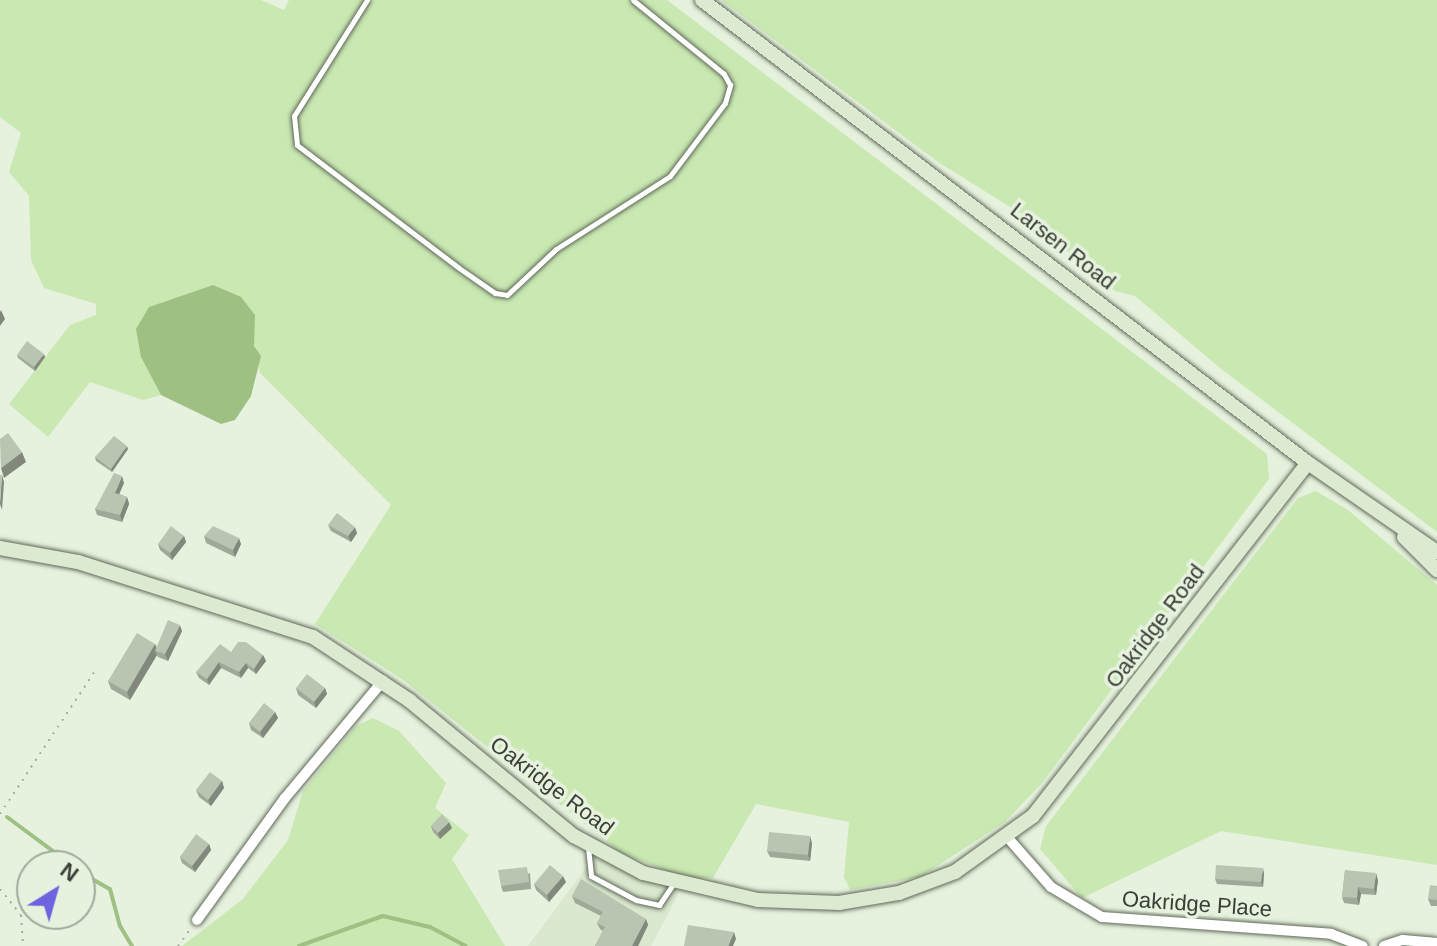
<!DOCTYPE html>
<style>
body{margin:0}
#map{position:relative;width:1437px;height:946px;overflow:hidden;background:#e6f2de;font-family:Arial,sans-serif}
div>[style]{position:absolute}
[style*='--x']{left:calc(var(--x)*1px);top:calc(var(--y)*1px);width:calc(var(--w)*1px);rotate:calc(var(--a)*1deg)}
.built>*{inset:0;background:#d9e8ce}
.green>*{inset:0;background:#c9e8b2}
.water>*{inset:0;background:#9ec083}
.stream>*{height:4px;margin:-2px;padding:0 2px;transform-origin:2px;border-radius:2px;background:#9ec083}
.path>*{height:2px;margin-top:-1px;transform-origin:0;background:repeating-linear-gradient(90deg,#a4ad9e 0 2px,transparent 0 8px)}
.roads{filter:drop-shadow(0 0 2px #5f6958) drop-shadow(0 0 2px #5f6958)}
.lane>*{height:5px;margin:-2.5px;padding:0 2.5px;transform-origin:2.5px;border-radius:2.5px;background:#fff}
.street>*{height:10px;margin:-5px;padding:0 5px;transform-origin:5px;border-radius:5px;background:#fff}
.secondary>*{height:14px;margin:-7px;padding:0 7px;transform-origin:7px;border-radius:7px;background:#dcead1}
.wall>*{inset:0;background:#9fa998}
.shaded-wall>*{inset:0;background:#82897c}
.building>*{inset:0;background:#b9c4b1}
span{translate:-50% -50%;white-space:nowrap;text-align:center;line-height:1.15;-webkit-text-stroke:7px #e6f2de;paint-order:stroke}
.street-label{font-size:22px;color:#3a3e37}
.north{position:absolute;left:16px;top:850px;width:80px;height:80px;box-sizing:border-box;background:#e6f2de;border:2px solid #a1aa9b;border-radius:50%;rotate:37deg;font-size:22px;font-weight:700;line-height:32px;text-align:center;color:#3a3e37}
.north::after{content:'';display:block;margin:auto;width:28px;height:36px;background:#6c65df;clip-path:polygon(50% 0,100% 100%,50% 72%,0 100%)}
</style>
<div id="map">
<div class="built">
<i style="clip-path:polygon(594px 857px,680px 891px,651px 946px,528px 946px)"></i>
</div>
<div class="green">
<i style="clip-path:polygon(0 0,261px 0,284px 10px,289px 0,667px 0,1267px 454px,1269px 479px,1042px 783px,1005px 822px,920px 877px,850px 890px,844px 877px,849px 822px,756px 804px,713px 878px,689px 879px,621px 853px,402px 679px,315px 624px,391px 505px,260px 373px,252px 334px,255px 315px,213px 285px,149px 307px,141px 357px,161px 395px,143px 400px,90px 382px,48px 437px,9px 404px,70px 325px,96px 315px,96px 304px,44px 288px,31px 260px,29px 196px,9px 172px,21px 133px,0 117px)"></i>
<i style="clip-path:polygon(721px 0,1437px 0,1437px 532px,1220px 368px,1135px 296px,1115px 291px,1029px 219px,938px 162px)"></i>
<i style="clip-path:polygon(1316px 491px,1348px 510px,1437px 585px,1437px 865px,1221px 831px,1082px 898px,1040px 849px,1046px 826px,1298px 498px)"></i>
<i style="clip-path:polygon(373px 718px,399px 731px,446px 783px,435px 808px,469px 835px,452px 859px,505px 946px,182px 946px,243px 899px,288px 840px,303px 791px,356px 726px)"></i>
</div>
<div class="water">
<i style="clip-path:polygon(213px 285px,241px 297px,255px 315px,254px 346px,261px 356px,251px 396px,235px 420px,221px 424px,161px 395px,141px 357px,136px 329px,149px 307px)"></i>
</div>
<div class="stream">
<i style="--x:7;--y:817;--w:82;--a:36.6"></i>
<i style="--x:80;--y:872;--w:34;--a:30"></i>
<i style="--x:110;--y:889;--w:38;--a:75"></i>
<i style="--x:120;--y:926;--w:23;--a:59"></i>
<i style="--x:299;--y:946;--w:89;--a:-19.7"></i>
<i style="--x:383;--y:916;--w:48;--a:13.2"></i>
<i style="--x:430;--y:927;--w:40;--a:28"></i>
</div>
<div class="path">
<i style="--x:0;--y:814;--w:175;--a:-56.4"></i>
<i style="--x:0;--y:889;--w:33;--a:51"></i>
<i style="--x:21;--y:915;--w:31;--a:86"></i>
<i style="--x:178;--y:946;--w:22;--a:-54"></i>
</div>
<div class="roads">
<div class="lane">
<i style="--x:367;--y:0;--w:137;--a:122.2"></i>
<i style="--x:294;--y:116;--w:29;--a:84"></i>
<i style="--x:297;--y:145;--w:203;--a:37.2"></i>
<i style="--x:459;--y:268;--w:44;--a:34.8"></i>
<i style="--x:495;--y:293;--w:12;--a:9"></i>
<i style="--x:507;--y:295;--w:67;--a:-43.2"></i>
<i style="--x:556;--y:249;--w:135;--a:-32.6"></i>
<i style="--x:670;--y:176;--w:91;--a:-53"></i>
<i style="--x:725;--y:103;--w:19;--a:-74"></i>
<i style="--x:730;--y:85;--w:13;--a:-119"></i>
<i style="--x:724;--y:74;--w:117;--a:-140.9"></i>
<i style="--x:588;--y:847;--w:29;--a:84"></i>
<i style="--x:591;--y:876;--w:51;--a:28.1"></i>
<i style="--x:636;--y:900;--w:24;--a:12"></i>
<i style="--x:659;--y:905;--w:27;--a:-56"></i>
</div>
<div class="street">
<i style="--x:1008;--y:838;--w:65;--a:48.7"></i>
<i style="--x:1051;--y:887;--w:59;--a:30.5"></i>
<i style="--x:1102;--y:917;--w:230;--a:4.2"></i>
<i style="--x:1331;--y:934;--w:34;--a:21"></i>
<i style="--x:197;--y:920;--w:150;--a:-54.2"></i>
<i style="--x:285;--y:798;--w:153;--a:-50.1"></i>
<i style="--x:1384;--y:946;--w:20;--a:-18"></i>
<i style="--x:1403;--y:940;--w:32;--a:5"></i>
</div>
<div class="secondary">
<i style="--x:702;--y:0;--w:763;--a:37.38"></i>
<i style="--x:1308;--y:463;--w:157;--a:34.6"></i>
<i style="--x:1404;--y:537;--w:47;--a:45"></i>
<i style="--x:0;--y:548;--w:79;--a:10.2"></i>
<i style="--x:78;--y:562;--w:247;--a:17.7"></i>
<i style="--x:313;--y:637;--w:116;--a:33.4"></i>
<i style="--x:410;--y:701;--w:212;--a:39.5"></i>
<i style="--x:574;--y:836;--w:78;--a:28.2"></i>
<i style="--x:643;--y:873;--w:118;--a:13.2"></i>
<i style="--x:758;--y:900;--w:81;--a:2.1"></i>
<i style="--x:839;--y:903;--w:61;--a:-9.5"></i>
<i style="--x:899;--y:893;--w:60;--a:-20.6"></i>
<i style="--x:955;--y:872;--w:96;--a:-35.7"></i>
<i style="--x:1033;--y:816;--w:447;--a:-52.1"></i>
</div>
</div>
<div class="wall">
<i style="clip-path:polygon(17px 355px,45px 357px,35px 371px,18px 358px)"></i>
<i style="clip-path:polygon(128px 449px,112px 472px,96px 461px,95px 457px)"></i>
<i style="clip-path:polygon(124px 483px,119px 494px,127px 497px,129px 504px,122px 522px,97px 515px,95px 509px)"></i>
<i style="clip-path:polygon(328px 525px,357px 533px,351px 542px,331px 531px)"></i>
<i style="clip-path:polygon(184px 536px,186px 542px,172px 560px,160px 550px,158px 544px)"></i>
<i style="clip-path:polygon(204px 536px,241px 544px,235px 557px,206px 543px)"></i>
<i style="clip-path:polygon(182px 631px,168px 661px,158px 657px,157px 655px,130px 700px,111px 689px,108px 681px,155px 644px,157px 648px)"></i>
<i style="clip-path:polygon(231px 652px,263px 655px,266px 661px,256px 674px,248px 668px,241px 678px,221px 668px,209px 685px,199px 678px,196px 672px)"></i>
<i style="clip-path:polygon(296px 688px,325px 688px,327px 694px,316px 708px,298px 695px)"></i>
<i style="clip-path:polygon(275px 712px,278px 718px,263px 738px,251px 730px,249px 723px)"></i>
<i style="clip-path:polygon(222px 781px,224px 788px,211px 806px,199px 797px,196px 790px)"></i>
<i style="clip-path:polygon(431px 826px,452px 828px,440px 839px,433px 832px)"></i>
<i style="clip-path:polygon(812px 843px,810px 861px,770px 857px,767px 851px)"></i>
<i style="clip-path:polygon(209px 844px,211px 850px,195px 872px,182px 863px,180px 857px)"></i>
<i style="clip-path:polygon(1345px 870px,1378px 880px,1376px 895px,1361px 894px,1359px 905px,1344px 903px,1342px 897px)"></i>
<i style="clip-path:polygon(530px 873px,531px 889px,503px 892px,501px 886px)"></i>
<i style="clip-path:polygon(1264px 873px,1263px 887px,1217px 884px,1215px 879px)"></i>
<i style="clip-path:polygon(566px 882px,549px 902px,536px 890px,534px 884px)"></i>
<i style="clip-path:polygon(1437px 886px,1437px 906px,1431px 906px,1428px 899px)"></i>
<i style="clip-path:polygon(572px 896px,646px 919px,648px 925px,638px 946px,595px 946px,603px 931px,600px 929px,597px 923px,601px 916px,575px 903px)"></i>
</div>
<div class="shaded-wall">
<i style="clip-path:polygon(1px 310px,5px 319px,0 326px,0 312px)"></i>
<i style="clip-path:polygon(44px 354px,45px 357px,35px 371px,34px 367px)"></i>
<i style="clip-path:polygon(127px 446px,128px 449px,112px 472px,111px 469px)"></i>
<i style="clip-path:polygon(22px 452px,26px 462px,4px 478px,1px 468px)"></i>
<i style="clip-path:polygon(2px 475px,4px 482px,2px 510px,0 504px)"></i>
<i style="clip-path:polygon(122px 476px,124px 483px,117px 499px,115px 493px)"></i>
<i style="clip-path:polygon(127px 497px,129px 504px,122px 522px,120px 515px)"></i>
<i style="clip-path:polygon(355px 527px,357px 533px,351px 542px,348px 536px)"></i>
<i style="clip-path:polygon(184px 536px,186px 542px,172px 560px,170px 553px)"></i>
<i style="clip-path:polygon(239px 538px,241px 544px,235px 557px,233px 550px)"></i>
<i style="clip-path:polygon(180px 625px,182px 631px,168px 661px,165px 654px)"></i>
<i style="clip-path:polygon(155px 644px,158px 652px,155px 651px,157px 655px,130px 700px,127px 692px)"></i>
<i style="clip-path:polygon(263px 655px,266px 661px,256px 674px,254px 669px)"></i>
<i style="clip-path:polygon(219px 662px,221px 668px,209px 685px,207px 679px)"></i>
<i style="clip-path:polygon(246px 663px,248px 668px,241px 678px,239px 672px)"></i>
<i style="clip-path:polygon(325px 688px,327px 694px,316px 708px,314px 702px)"></i>
<i style="clip-path:polygon(275px 712px,278px 718px,263px 738px,260px 732px)"></i>
<i style="clip-path:polygon(222px 781px,224px 788px,211px 806px,208px 800px)"></i>
<i style="clip-path:polygon(449px 822px,452px 828px,440px 839px,438px 833px)"></i>
<i style="clip-path:polygon(810px 836px,812px 843px,810px 861px,808px 855px)"></i>
<i style="clip-path:polygon(209px 844px,211px 850px,195px 872px,192px 866px)"></i>
<i style="clip-path:polygon(1263px 868px,1264px 873px,1263px 887px,1261px 882px)"></i>
<i style="clip-path:polygon(1376px 873px,1378px 880px,1376px 895px,1374px 889px)"></i>
<i style="clip-path:polygon(563px 876px,566px 882px,549px 902px,547px 895px)"></i>
<i style="clip-path:polygon(1358px 887px,1361px 894px,1359px 905px,1357px 898px)"></i>
<i style="clip-path:polygon(646px 919px,648px 925px,638px 946px,632px 946px)"></i>
<i style="clip-path:polygon(734px 932px,736px 939px,733px 946px,728px 946px)"></i>
</div>
<div class="building">
<i style="clip-path:polygon(27px 341px,44px 354px,34px 367px,17px 355px)"></i>
<i style="clip-path:polygon(8px 433px,22px 452px,1px 468px,0 439px)"></i>
<i style="clip-path:polygon(114px 436px,127px 446px,111px 469px,95px 457px)"></i>
<i style="clip-path:polygon(114px 473px,122px 476px,115px 493px,127px 497px,120px 515px,95px 509px)"></i>
<i style="clip-path:polygon(0 475px,2px 475px,0 501px)"></i>
<i style="clip-path:polygon(337px 513px,355px 527px,348px 536px,328px 525px)"></i>
<i style="clip-path:polygon(171px 526px,184px 536px,170px 553px,158px 544px)"></i>
<i style="clip-path:polygon(213px 526px,239px 538px,233px 550px,204px 536px)"></i>
<i style="clip-path:polygon(168px 620px,180px 625px,165px 654px,155px 651px)"></i>
<i style="clip-path:polygon(137px 633px,155px 644px,127px 692px,108px 681px)"></i>
<i style="clip-path:polygon(238px 642px,246px 642px,263px 655px,254px 669px,246px 663px,239px 672px,219px 662px,207px 679px,196px 672px,220px 644px,231px 652px)"></i>
<i style="clip-path:polygon(307px 674px,325px 688px,314px 702px,296px 688px)"></i>
<i style="clip-path:polygon(264px 703px,275px 712px,260px 732px,249px 723px)"></i>
<i style="clip-path:polygon(210px 772px,222px 781px,208px 800px,196px 790px)"></i>
<i style="clip-path:polygon(442px 814px,449px 822px,438px 833px,431px 826px)"></i>
<i style="clip-path:polygon(769px 832px,810px 836px,808px 855px,767px 851px)"></i>
<i style="clip-path:polygon(196px 834px,209px 844px,192px 866px,180px 857px)"></i>
<i style="clip-path:polygon(550px 865px,563px 876px,547px 895px,534px 884px)"></i>
<i style="clip-path:polygon(1216px 865px,1263px 868px,1261px 882px,1215px 879px)"></i>
<i style="clip-path:polygon(527px 867px,529px 882px,501px 886px,498px 870px)"></i>
<i style="clip-path:polygon(1345px 870px,1376px 873px,1374px 889px,1358px 887px,1357px 898px,1342px 897px)"></i>
<i style="clip-path:polygon(581px 879px,646px 919px,632px 946px,595px 946px,605px 927px,597px 923px,603px 912px,572px 896px)"></i>
<i style="clip-path:polygon(1430px 885px,1437px 886px,1437px 900px,1428px 899px)"></i>
<i style="clip-path:polygon(688px 925px,734px 932px,728px 946px,684px 946px)"></i>
</div>
<div class="street-label">
<span style="left:1063px;top:246px;rotate:38deg">Larsen Road</span>
<span style="left:1155px;top:626px;rotate:-53deg">Oakridge Road</span>
<span style="left:552px;top:786px;rotate:37deg">Oakridge Road</span>
<span style="left:1197px;top:904px;rotate:4deg">Oakridge Place</span>
</div>
<div class="north">N</div>
</div>
